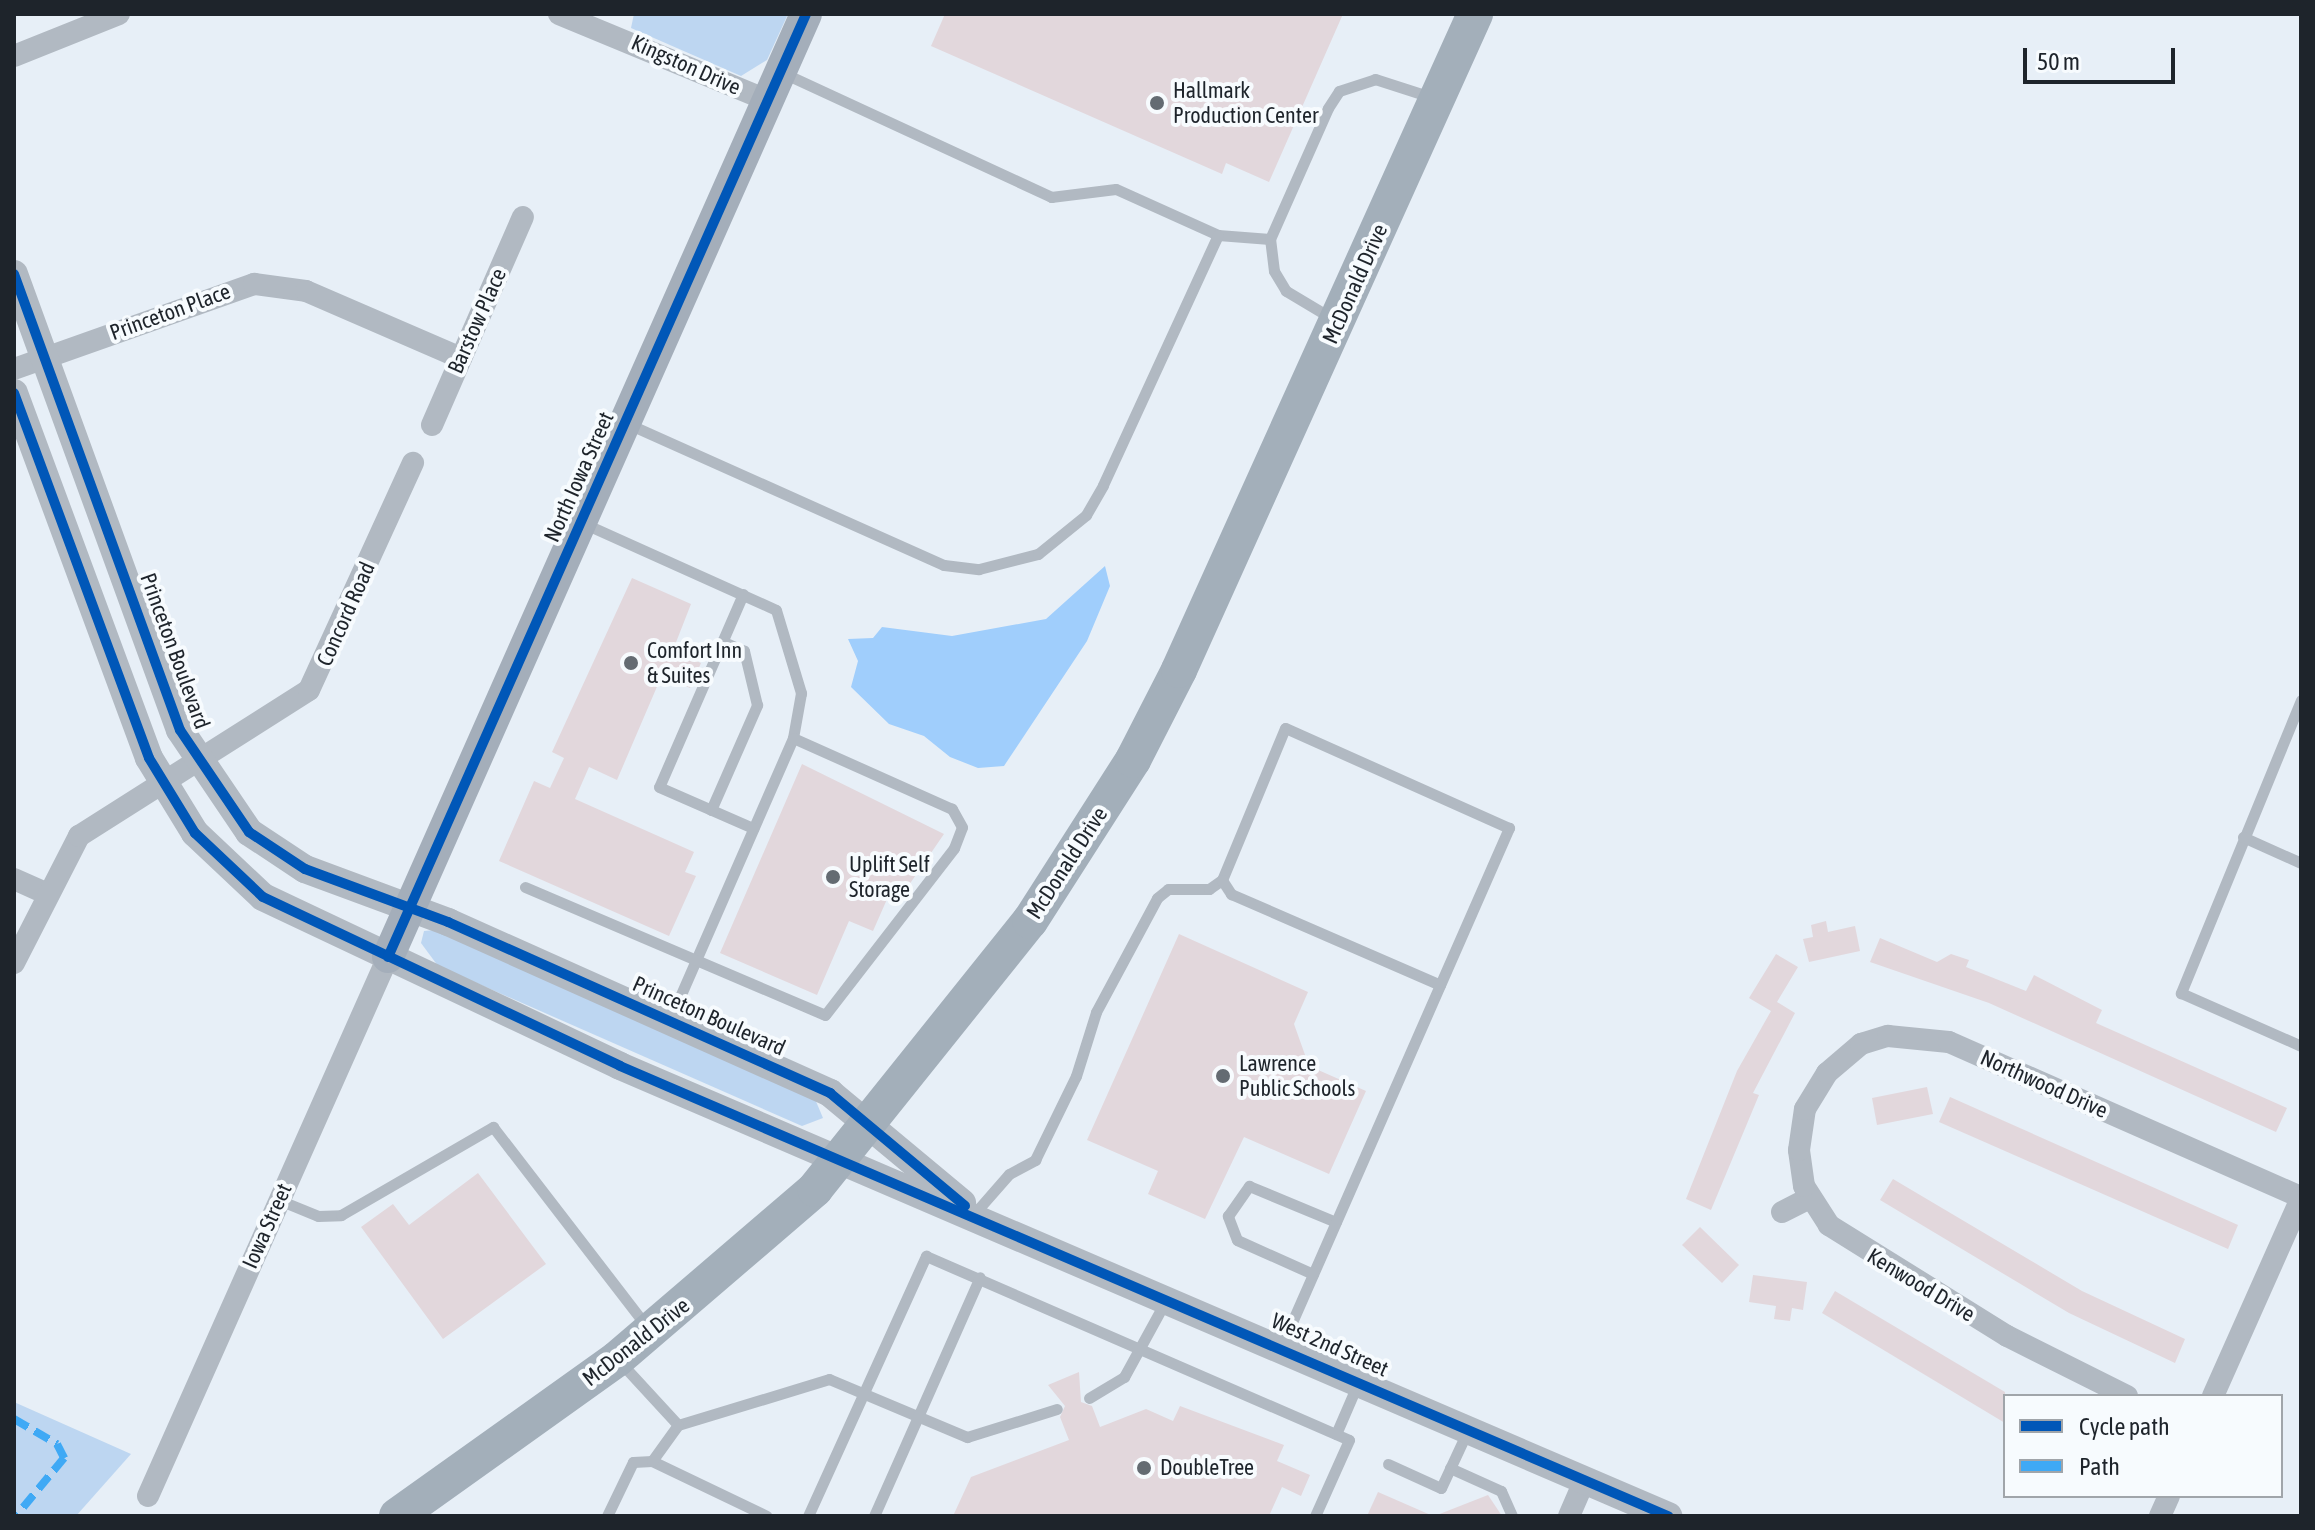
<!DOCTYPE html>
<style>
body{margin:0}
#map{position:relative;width:2315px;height:1530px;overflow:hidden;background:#e7eff7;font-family:"Asap Condensed",sans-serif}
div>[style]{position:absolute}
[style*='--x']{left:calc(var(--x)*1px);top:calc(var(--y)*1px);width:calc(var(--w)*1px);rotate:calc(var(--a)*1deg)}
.green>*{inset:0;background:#bdd6f1}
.water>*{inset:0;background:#a0cefc}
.building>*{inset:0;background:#e2d7dc}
.service>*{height:11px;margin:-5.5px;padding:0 5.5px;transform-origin:5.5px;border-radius:5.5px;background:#b1b9c2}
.minor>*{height:22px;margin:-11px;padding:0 11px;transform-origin:11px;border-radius:11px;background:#b1b9c2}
.tertiary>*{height:28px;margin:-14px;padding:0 14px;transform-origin:14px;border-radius:14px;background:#b1b9c2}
.secondary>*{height:32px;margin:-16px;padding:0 16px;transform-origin:16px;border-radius:16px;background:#a4aeba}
.trunk>*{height:36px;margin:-18px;padding:0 18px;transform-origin:18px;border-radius:18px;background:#a3afba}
.quiet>*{height:8px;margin-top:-4px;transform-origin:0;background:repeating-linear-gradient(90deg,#3fa9f5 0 16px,transparent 0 24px)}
.cycleway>*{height:10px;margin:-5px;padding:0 5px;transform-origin:5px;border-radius:5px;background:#0057b8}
.dots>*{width:22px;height:22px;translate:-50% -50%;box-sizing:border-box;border:4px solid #f7fbfe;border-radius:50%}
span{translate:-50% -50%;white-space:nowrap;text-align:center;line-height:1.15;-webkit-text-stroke:8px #f7fbfe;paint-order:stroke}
.street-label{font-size:22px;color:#1e242b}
.poi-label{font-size:22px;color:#1e242b}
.left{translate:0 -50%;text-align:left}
.frame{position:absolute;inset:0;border:16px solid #1e242b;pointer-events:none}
.legend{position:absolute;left:2003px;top:1394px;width:280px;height:104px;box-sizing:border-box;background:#f7fbfe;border:2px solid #a0a5aa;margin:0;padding:10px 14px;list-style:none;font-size:24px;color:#1e242b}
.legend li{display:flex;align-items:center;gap:16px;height:40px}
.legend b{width:40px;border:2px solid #a0a5aa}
.scale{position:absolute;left:2023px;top:48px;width:152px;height:36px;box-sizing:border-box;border:4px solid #1e242b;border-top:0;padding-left:10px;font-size:24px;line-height:28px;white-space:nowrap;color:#1e242b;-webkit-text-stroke:6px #f7fbfe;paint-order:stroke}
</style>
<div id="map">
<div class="green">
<i style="clip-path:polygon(634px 14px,788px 14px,767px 60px,741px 76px,631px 28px)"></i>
<i style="clip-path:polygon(435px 930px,815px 1099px,823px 1118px,802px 1126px,438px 966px,421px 943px,424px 931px)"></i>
<i style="clip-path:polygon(14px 1402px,131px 1454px,76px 1516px,14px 1516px)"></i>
</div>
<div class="water">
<i style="clip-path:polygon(1105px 566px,1110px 586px,1087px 641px,1004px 766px,978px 768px,950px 757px,924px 736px,889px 724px,851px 687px,858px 661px,848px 639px,873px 638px,882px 627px,952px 636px,1046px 619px)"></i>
</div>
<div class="building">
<i style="clip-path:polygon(945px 14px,1343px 14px,1269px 182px,1226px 163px,1222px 174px,931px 46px)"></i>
<i style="clip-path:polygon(632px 578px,691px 604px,673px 650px,701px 663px,690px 688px,662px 675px,617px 780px,589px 767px,575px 799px,694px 852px,685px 872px,696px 876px,669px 936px,499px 861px,534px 781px,550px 788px,564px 758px,552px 752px)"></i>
<i style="clip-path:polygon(802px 764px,944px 834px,898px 901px,888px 897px,873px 931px,849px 921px,817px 995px,720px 953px)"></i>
<i style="clip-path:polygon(1826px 921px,1828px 932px,1855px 926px,1860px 951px,1809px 962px,1803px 939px,1813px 937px,1811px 925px)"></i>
<i style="clip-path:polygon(1179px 934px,1308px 992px,1294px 1024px,1309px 1066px,1366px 1091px,1329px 1174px,1244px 1137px,1205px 1219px,1148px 1194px,1158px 1171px,1087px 1140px)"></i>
<i style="clip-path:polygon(1880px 938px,1937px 962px,1951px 954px,1969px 960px,1966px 967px,2026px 991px,2034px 975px,2102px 1010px,2096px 1023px,2287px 1108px,2276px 1132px,1989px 1003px,1870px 962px)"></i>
<i style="clip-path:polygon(1776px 954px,1798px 967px,1777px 1002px,1795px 1013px,1753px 1093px,1759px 1095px,1711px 1210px,1686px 1199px,1737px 1071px,1771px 1011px,1749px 998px)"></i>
<i style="clip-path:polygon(1927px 1087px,1933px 1114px,1877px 1125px,1872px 1098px)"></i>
<i style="clip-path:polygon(1950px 1097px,2238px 1225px,2228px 1249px,1939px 1122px)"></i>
<i style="clip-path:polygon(478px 1173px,546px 1264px,443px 1339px,361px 1227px,393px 1204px,409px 1225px)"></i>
<i style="clip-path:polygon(1893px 1179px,2082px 1291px,2185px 1339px,2175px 1363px,2069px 1313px,1880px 1200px)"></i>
<i style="clip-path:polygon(1700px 1227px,1739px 1265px,1722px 1283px,1682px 1245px)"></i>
<i style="clip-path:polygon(1753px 1275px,1807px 1282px,1803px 1310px,1792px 1308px,1790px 1321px,1774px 1319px,1776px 1306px,1749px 1302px)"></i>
<i style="clip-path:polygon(1835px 1291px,2005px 1392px,2005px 1423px,1822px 1313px)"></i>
<i style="clip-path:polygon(1079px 1372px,1081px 1402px,1092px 1406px,1100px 1427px,1146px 1409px,1173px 1421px,1180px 1406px,1284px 1445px,1277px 1461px,1310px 1475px,1301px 1496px,1282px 1487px,1269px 1516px,953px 1516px,971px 1477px,1069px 1440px,1060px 1417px,1065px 1406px,1048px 1385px)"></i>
<i style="clip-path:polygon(1378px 1492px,1433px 1516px,1367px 1516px)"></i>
<i style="clip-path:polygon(1488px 1495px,1502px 1516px,1437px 1516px,1437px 1515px)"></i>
</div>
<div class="service">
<i style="--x:781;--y:72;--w:298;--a:24.8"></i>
<i style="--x:1051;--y:197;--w:65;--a:-7"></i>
<i style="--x:1116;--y:189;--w:112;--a:24.3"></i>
<i style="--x:1218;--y:235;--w:52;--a:4.4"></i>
<i style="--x:1333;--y:319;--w:55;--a:-149.2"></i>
<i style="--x:1286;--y:291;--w:23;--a:-121"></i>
<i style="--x:1274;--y:271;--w:32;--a:-97"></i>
<i style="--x:1270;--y:239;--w:143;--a:-66.1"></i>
<i style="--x:1328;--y:108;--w:20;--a:-57"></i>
<i style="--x:1339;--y:91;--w:38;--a:-18"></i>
<i style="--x:1375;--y:79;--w:62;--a:17.9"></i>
<i style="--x:626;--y:423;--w:348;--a:24.1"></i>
<i style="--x:944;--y:565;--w:35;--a:7"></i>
<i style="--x:979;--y:569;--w:61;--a:-14.3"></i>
<i style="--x:1038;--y:554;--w:62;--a:-39.1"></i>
<i style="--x:1086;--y:515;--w:34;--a:-60"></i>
<i style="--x:1103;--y:485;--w:275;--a:-65.3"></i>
<i style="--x:585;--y:524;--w:209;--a:24.2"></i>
<i style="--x:776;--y:610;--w:87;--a:73.2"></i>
<i style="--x:801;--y:693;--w:46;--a:100.1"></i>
<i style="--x:793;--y:738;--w:308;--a:113.6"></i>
<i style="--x:743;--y:594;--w:210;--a:113.5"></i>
<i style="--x:659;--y:787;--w:103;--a:23.6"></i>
<i style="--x:2301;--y:700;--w:317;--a:112.3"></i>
<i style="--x:2181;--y:993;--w:131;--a:23.8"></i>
<i style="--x:711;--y:810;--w:115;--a:-66.3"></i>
<i style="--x:757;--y:705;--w:56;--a:-103.5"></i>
<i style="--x:744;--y:651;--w:24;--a:-156"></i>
<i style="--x:2243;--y:837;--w:64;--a:24.1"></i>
<i style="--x:525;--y:887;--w:326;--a:23.1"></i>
<i style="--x:825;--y:1015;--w:211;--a:-52.3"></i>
<i style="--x:954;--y:848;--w:22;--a:-69"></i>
<i style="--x:962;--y:827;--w:21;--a:-119"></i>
<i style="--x:952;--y:809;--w:174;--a:-155.9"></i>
<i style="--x:279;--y:1200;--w:42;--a:22.3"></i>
<i style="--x:318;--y:1216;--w:23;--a:-2"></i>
<i style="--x:341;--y:1215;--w:176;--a:-30.1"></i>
<i style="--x:493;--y:1127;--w:254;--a:52.4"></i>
<i style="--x:974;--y:1214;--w:53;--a:-48.8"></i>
<i style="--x:1009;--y:1174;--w:30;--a:-28"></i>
<i style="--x:1035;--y:1160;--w:93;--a:-64"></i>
<i style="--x:1076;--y:1076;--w:67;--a:-72.6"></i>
<i style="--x:1096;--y:1012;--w:129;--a:-61.8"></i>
<i style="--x:1157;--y:898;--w:14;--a:-39"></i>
<i style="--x:1168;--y:889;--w:41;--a:0"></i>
<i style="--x:1209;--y:889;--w:16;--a:-35"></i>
<i style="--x:1313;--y:1274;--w:83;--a:-155.9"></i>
<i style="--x:1237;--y:1240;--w:26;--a:-111"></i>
<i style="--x:1228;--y:1216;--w:37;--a:-55"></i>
<i style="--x:1249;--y:1186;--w:94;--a:22.5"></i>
<i style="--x:1282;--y:1345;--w:565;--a:-66.3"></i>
<i style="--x:1509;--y:828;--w:245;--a:-155.9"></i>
<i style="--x:1285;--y:728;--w:165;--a:112.5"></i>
<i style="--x:1222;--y:880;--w:17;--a:57"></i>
<i style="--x:1231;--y:894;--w:228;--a:23.5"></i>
<i style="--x:621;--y:1363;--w:84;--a:47.4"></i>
<i style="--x:678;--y:1425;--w:158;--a:-16.9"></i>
<i style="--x:829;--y:1379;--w:150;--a:22.8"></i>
<i style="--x:967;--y:1437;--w:94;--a:-17.3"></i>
<i style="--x:1089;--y:1398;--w:41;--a:-31"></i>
<i style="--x:1124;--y:1377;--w:85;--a:-61.3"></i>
<i style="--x:1336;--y:1434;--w:56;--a:-66.7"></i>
<i style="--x:652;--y:1461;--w:127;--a:25.6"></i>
<i style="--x:1388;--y:1464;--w:58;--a:24.4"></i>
<i style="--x:1441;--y:1488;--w:62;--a:-65.1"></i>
<i style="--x:1450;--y:1468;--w:56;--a:24.3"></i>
<i style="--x:1501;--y:1491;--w:27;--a:66"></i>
<i style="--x:607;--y:1516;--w:60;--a:-64.3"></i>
<i style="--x:633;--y:1462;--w:19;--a:-3"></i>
<i style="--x:652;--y:1461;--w:44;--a:-54.2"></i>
<i style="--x:808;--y:1516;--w:286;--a:-65.6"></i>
<i style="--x:926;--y:1256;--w:461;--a:23.5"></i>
<i style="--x:1349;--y:1440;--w:83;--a:114.1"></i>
<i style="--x:874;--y:1516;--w:261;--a:-66.1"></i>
</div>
<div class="minor">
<i style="--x:559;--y:14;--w:225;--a:22.5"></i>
<i style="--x:14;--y:56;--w:113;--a:-21.8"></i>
<i style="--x:14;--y:369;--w:255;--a:-19.5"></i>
<i style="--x:254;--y:284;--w:52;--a:7.7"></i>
<i style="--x:306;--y:291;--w:169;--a:23.4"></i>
<i style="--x:432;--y:425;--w:227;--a:-66.4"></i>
<i style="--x:14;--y:879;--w:34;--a:24"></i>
<i style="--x:14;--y:963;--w:143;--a:-62.9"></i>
<i style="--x:79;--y:836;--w:272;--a:-32.4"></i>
<i style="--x:309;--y:690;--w:250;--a:-65.4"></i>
<i style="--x:1782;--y:1212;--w:30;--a:-27"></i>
<i style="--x:2127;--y:1396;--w:134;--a:-153.4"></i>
<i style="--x:2007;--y:1336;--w:210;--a:-148.1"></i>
<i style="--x:1829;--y:1225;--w:46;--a:-122.7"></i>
<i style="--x:1804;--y:1186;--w:36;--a:-98"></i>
<i style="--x:1799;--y:1150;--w:41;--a:-81.7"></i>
<i style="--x:1805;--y:1109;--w:42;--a:-58.6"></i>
<i style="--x:1827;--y:1073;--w:45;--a:-40.5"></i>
<i style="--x:1861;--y:1044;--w:28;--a:-17"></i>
<i style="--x:1888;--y:1036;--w:61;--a:5.6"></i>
<i style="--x:1949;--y:1042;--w:385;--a:23.8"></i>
<i style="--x:2213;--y:1396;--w:217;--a:-66"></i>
<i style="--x:148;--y:1496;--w:590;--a:-66"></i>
<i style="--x:1569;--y:1516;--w:40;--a:-66.6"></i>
<i style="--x:2160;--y:1516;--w:22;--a:-66"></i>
</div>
<div class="tertiary">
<i style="--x:14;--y:274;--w:485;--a:70"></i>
<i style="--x:180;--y:730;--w:123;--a:55.9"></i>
<i style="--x:249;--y:832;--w:67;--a:33.5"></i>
<i style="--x:305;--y:869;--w:153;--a:20.3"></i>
<i style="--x:448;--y:922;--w:419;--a:24.1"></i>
<i style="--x:830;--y:1093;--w:172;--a:39.8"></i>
<i style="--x:14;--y:393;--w:389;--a:69.7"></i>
<i style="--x:149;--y:758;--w:88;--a:58.5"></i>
<i style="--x:195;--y:833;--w:93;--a:43.3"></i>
<i style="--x:263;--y:897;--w:395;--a:25.3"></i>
<i style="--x:620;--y:1066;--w:1141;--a:23.24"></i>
</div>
<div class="secondary">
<i style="--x:388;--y:957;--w:1031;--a:-66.09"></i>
</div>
<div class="trunk">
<i style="--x:397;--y:1516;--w:270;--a:-35.5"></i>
<i style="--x:617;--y:1359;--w:261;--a:-40.6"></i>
<i style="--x:815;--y:1189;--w:344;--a:-51.3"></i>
<i style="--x:1030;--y:921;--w:191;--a:-57.4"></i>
<i style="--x:1133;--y:760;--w:101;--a:-62.9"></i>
<i style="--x:1179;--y:670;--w:720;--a:-65.71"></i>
</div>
<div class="quiet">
<i style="--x:14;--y:1419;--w:50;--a:30.2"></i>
<i style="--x:57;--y:1444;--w:16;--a:63"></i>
<i style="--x:64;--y:1458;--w:75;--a:129.6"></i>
</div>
<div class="cycleway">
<i style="--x:14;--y:274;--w:485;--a:70"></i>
<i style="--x:180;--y:730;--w:123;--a:55.9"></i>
<i style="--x:249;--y:832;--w:67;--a:33.5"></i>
<i style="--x:305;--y:869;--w:153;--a:20.3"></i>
<i style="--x:448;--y:922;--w:419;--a:24.1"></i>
<i style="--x:830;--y:1093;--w:176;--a:39.9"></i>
<i style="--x:14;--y:393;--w:389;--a:69.7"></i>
<i style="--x:149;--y:758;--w:88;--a:58.5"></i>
<i style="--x:195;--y:833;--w:93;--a:43.3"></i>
<i style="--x:263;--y:897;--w:395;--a:25.3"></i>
<i style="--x:620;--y:1066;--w:1141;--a:23.24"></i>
<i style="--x:388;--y:957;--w:1031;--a:-66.09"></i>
</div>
<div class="dots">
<i style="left:1157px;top:103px;background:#646b72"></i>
<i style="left:631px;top:663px;background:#646b72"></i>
<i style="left:833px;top:877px;background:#646b72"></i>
<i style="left:1223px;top:1076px;background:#646b72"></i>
<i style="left:1144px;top:1468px;background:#646b72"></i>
</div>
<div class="street-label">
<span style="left:686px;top:65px;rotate:24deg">Kingston Drive</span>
<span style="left:1355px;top:284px;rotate:-66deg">McDonald Drive</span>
<span style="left:170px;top:312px;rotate:-20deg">Princeton Place</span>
<span style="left:477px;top:321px;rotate:-66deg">Barstow Place</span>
<span style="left:579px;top:477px;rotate:-66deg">North Iowa Street</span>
<span style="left:346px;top:614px;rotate:-66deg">Concord Road</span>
<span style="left:175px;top:651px;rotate:70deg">Princeton Boulevard</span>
<span style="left:1067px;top:863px;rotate:-57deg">McDonald Drive</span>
<span style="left:709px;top:1016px;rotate:24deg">Princeton Boulevard</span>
<span style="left:2044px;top:1084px;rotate:24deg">Northwood Drive</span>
<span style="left:267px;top:1226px;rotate:-66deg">Iowa Street</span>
<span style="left:1921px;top:1285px;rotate:31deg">Kenwood Drive</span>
<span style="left:636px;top:1342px;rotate:-38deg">McDonald Drive</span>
<span style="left:1330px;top:1345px;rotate:24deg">West 2nd Street</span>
</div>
<div class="poi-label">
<span class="left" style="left:1173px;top:103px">Hallmark<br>Production Center</span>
<span class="left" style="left:647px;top:663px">Comfort Inn<br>&amp; Suites</span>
<span class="left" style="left:849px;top:877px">Uplift Self<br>Storage</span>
<span class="left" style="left:1239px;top:1076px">Lawrence<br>Public Schools</span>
<span class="left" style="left:1160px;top:1468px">DoubleTree</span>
</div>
<div class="frame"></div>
<ul class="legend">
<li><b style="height:10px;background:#0057b8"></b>Cycle path</li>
<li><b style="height:10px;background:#3fa9f5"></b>Path</li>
</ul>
<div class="scale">50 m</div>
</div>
